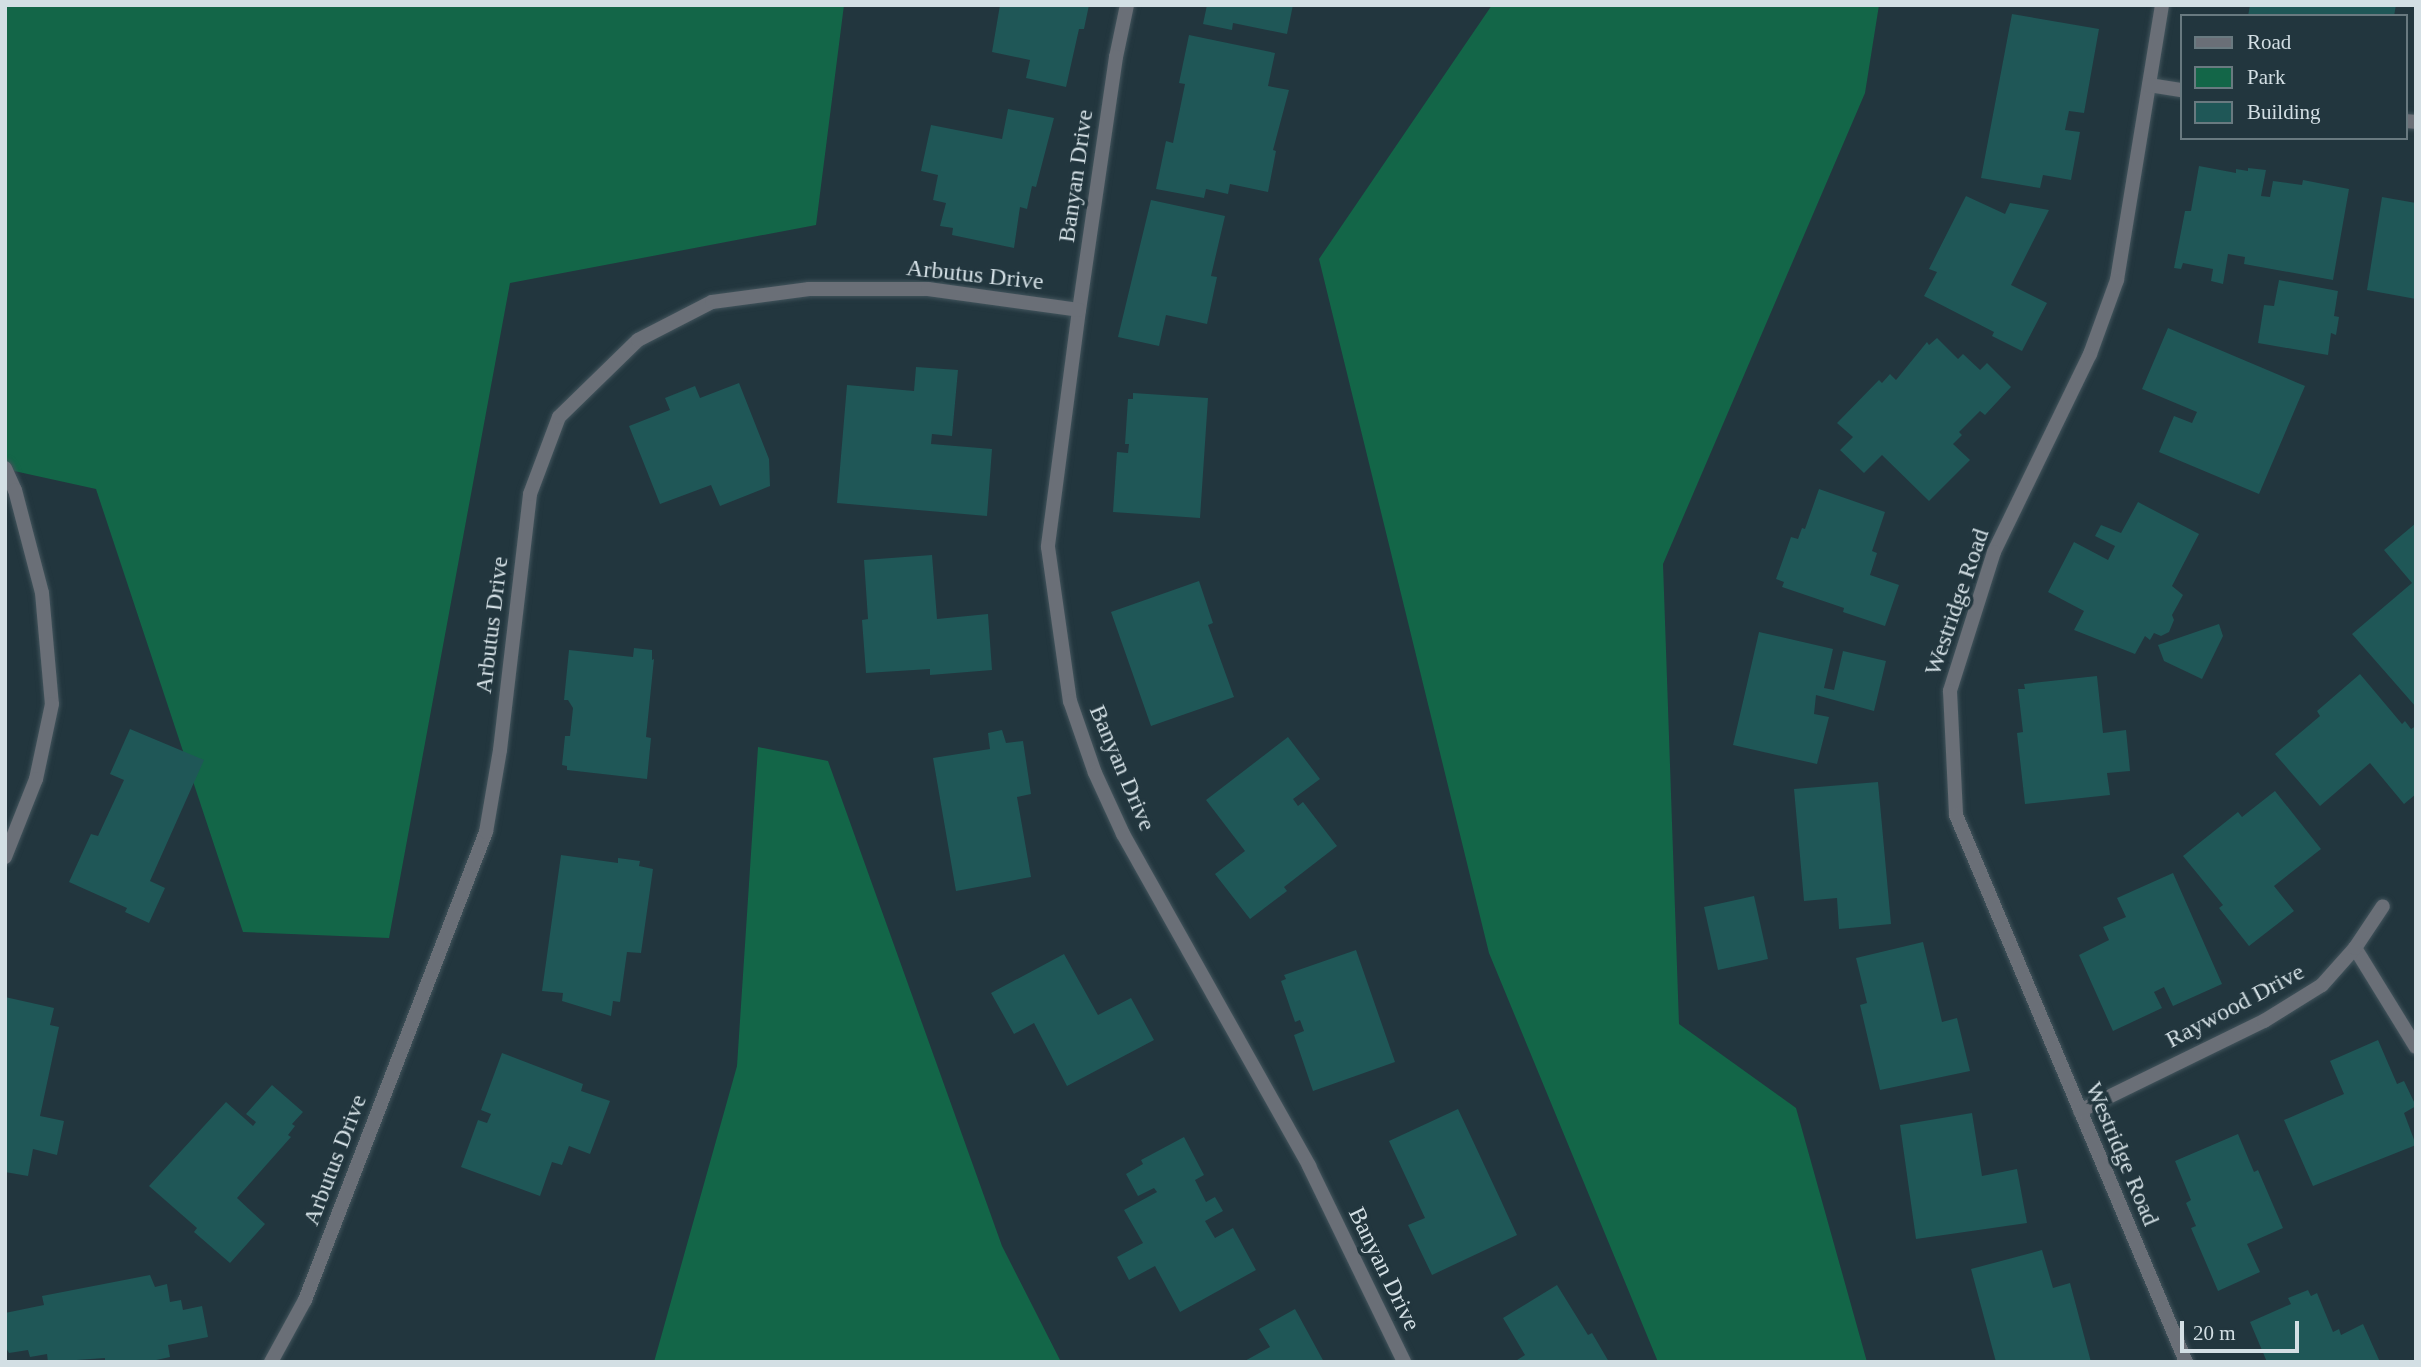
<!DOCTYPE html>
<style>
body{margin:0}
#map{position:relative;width:2421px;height:1367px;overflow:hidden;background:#22363e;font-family:Georgia,serif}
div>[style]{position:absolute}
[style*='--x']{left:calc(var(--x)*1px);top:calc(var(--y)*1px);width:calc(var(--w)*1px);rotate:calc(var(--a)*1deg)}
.green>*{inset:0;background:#136648}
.building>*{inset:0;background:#1f5757}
.roads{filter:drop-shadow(0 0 2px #42545c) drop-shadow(0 0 2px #42545c)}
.lane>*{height:14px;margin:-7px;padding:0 7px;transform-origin:7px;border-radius:7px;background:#6a6f77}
.street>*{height:14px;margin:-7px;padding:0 7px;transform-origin:7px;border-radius:7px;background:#6a6f77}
span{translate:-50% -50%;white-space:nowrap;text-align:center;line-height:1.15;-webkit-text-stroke:7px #22363e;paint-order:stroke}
.street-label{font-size:24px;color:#d3dfe4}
.frame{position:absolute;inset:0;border:7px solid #d3dfe4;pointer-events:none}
.legend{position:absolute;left:2180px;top:14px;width:228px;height:126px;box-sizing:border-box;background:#22363e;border:2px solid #697a80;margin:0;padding:9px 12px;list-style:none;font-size:21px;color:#d3dfe4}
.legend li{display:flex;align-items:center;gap:14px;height:35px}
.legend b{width:35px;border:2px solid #697a80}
.scale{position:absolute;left:2180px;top:1321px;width:119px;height:32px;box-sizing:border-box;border:4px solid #d3dfe4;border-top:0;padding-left:9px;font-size:21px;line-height:24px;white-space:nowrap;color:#d3dfe4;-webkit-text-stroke:5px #22363e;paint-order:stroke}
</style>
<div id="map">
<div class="green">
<i style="clip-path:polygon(5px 5px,844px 5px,816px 225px,510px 283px,389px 938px,243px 932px,96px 489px,5px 469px)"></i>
<i style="clip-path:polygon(1492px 5px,1879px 5px,1865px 93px,1663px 564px,1679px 1024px,1796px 1108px,1867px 1362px,1658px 1362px,1489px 953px,1319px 259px)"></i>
<i style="clip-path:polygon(758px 747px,828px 761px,1002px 1246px,1061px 1362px,654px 1362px,737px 1066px)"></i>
</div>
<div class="building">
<i style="clip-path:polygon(1000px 5px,1089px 5px,1084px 29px,1079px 29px,1066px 87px,1026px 78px,1030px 60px,992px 52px)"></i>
<i style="clip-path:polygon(1207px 5px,1293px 5px,1287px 34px,1233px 23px,1232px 30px,1203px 24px)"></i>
<i style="clip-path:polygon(2250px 5px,2396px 5px,2394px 16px,2248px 16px)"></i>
<i style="clip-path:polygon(2012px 14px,2099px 29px,2084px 113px,2069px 111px,2065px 130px,2080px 132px,2071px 180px,2043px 175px,2040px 188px,1981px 178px)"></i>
<i style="clip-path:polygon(1189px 35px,1275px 53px,1268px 86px,1289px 90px,1273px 150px,1276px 151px,1268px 192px,1230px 184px,1228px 194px,1206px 189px,1204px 198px,1156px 189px,1166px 141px,1173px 143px,1185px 84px,1179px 83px)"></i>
<i style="clip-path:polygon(1008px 109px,1054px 118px,1036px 187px,1032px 186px,1027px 209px,1020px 207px,1014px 248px,952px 235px,953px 228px,940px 226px,946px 203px,933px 200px,938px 175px,921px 171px,931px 125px,1002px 139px)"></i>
<i style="clip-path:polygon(2199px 166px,2236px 173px,2236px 169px,2248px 171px,2248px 168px,2266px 170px,2261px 196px,2270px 197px,2273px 181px,2302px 185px,2303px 180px,2349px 189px,2333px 280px,2244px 264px,2245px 257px,2228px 254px,2223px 284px,2211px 281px,2213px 269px,2183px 263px,2181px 269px,2174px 268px,2185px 211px,2191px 211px)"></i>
<i style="clip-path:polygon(1966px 196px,2005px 214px,2010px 203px,2049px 210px,2011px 285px,2047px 303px,2022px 351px,1992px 336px,1994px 332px,1924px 296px,1937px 272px,1929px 269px)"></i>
<i style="clip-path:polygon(2382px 197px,2416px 203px,2416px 299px,2367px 290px)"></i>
<i style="clip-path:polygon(1151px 200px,1225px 216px,1211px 276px,1217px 277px,1207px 324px,1166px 315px,1159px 346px,1118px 337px)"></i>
<i style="clip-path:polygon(2279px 280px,2338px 291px,2334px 316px,2339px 317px,2336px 335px,2331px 333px,2328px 355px,2258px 343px,2264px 305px,2274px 306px)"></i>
<i style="clip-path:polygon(2168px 328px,2305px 386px,2259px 494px,2159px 452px,2174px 416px,2192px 423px,2197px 412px,2142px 389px)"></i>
<i style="clip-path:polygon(1937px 338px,1958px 359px,1963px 354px,1980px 370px,1987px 363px,2011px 387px,1985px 415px,1980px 411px,1959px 432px,1962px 435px,1953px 444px,1970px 460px,1929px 501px,1882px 455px,1864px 473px,1840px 450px,1853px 437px,1837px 423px,1879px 380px,1882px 383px,1890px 374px,1896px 380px,1927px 342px,1929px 345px)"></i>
<i style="clip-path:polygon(916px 367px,958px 370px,952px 436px,932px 434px,931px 444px,992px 449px,987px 516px,837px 503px,847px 385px,914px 391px)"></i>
<i style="clip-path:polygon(739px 383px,769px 459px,770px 486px,720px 506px,711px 485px,660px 504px,629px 426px,670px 410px,665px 398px,695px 386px,700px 398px)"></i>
<i style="clip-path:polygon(1133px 393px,1208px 398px,1200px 518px,1113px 512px,1117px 452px,1128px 453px,1129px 444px,1125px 444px,1128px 399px,1133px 399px)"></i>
<i style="clip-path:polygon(1819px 489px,1885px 512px,1872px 551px,1877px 553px,1870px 575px,1899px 585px,1885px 626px,1843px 612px,1844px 608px,1782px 587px,1784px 582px,1776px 579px,1791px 537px,1798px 539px,1802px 528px,1805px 529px)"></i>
<i style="clip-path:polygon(2138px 502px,2199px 534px,2172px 586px,2183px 595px,2172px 615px,2174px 620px,2169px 632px,2161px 636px,2154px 633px,2150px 640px,2145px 636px,2135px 654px,2074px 630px,2084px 611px,2048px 592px,2074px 542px,2108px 560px,2115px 546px,2095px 536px,2101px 525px,2121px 533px)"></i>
<i style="clip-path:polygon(2416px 523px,2416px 707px,2352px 634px,2412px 583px,2384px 550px)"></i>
<i style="clip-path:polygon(932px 555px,937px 619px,988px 614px,992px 670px,930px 675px,930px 669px,866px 673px,862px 620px,868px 619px,864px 560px)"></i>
<i style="clip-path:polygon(1199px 581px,1213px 623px,1208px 625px,1234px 697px,1151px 726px,1111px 612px)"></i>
<i style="clip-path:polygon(2219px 624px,2223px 636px,2202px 679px,2164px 661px,2158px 645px)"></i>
<i style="clip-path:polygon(1759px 632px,1833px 649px,1824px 688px,1834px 690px,1843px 651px,1886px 661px,1874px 711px,1816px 695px,1814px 714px,1829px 717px,1817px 764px,1733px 745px)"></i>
<i style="clip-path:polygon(634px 648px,652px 650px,652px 660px,654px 659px,646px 737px,651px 738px,647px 779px,567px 770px,567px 766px,562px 765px,565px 736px,570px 736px,573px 708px,568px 700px,564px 700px,569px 650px,633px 657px)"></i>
<i style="clip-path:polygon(2360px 674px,2402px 724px,2405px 721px,2411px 729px,2416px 726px,2416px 794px,2404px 804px,2370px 763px,2320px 806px,2275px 754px,2320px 716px,2317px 711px)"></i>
<i style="clip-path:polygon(2097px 676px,2103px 733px,2126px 730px,2130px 771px,2107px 773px,2110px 795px,2025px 804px,2017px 733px,2023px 732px,2018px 689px,2025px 689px,2024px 684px)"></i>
<i style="clip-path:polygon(130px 729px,204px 760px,150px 881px,165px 888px,149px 923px,125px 912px,127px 908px,69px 882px,91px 834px,98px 836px,124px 780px,110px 774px)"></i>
<i style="clip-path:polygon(1002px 730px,1006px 743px,1023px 741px,1031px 794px,1017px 797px,1031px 877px,956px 891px,933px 758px,990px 749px,988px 733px)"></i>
<i style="clip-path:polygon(1288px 737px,1320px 779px,1293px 799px,1298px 806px,1303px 802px,1337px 846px,1284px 887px,1287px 891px,1250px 919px,1215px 874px,1245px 851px,1206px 800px)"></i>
<i style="clip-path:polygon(1878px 782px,1891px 924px,1839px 929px,1837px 898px,1804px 901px,1794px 789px)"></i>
<i style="clip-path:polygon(2275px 791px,2321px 849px,2274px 886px,2294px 911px,2249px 946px,2219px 908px,2223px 905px,2183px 856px,2238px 812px,2242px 817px)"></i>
<i style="clip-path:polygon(561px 855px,618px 863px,618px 858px,640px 861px,639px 866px,653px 869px,641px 953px,627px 952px,620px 1002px,613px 1001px,611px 1016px,562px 1001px,563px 993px,542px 991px)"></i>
<i style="clip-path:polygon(2173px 873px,2222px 984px,2173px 1006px,2164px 987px,2154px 992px,2162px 1008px,2113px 1031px,2079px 955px,2109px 940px,2103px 927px,2126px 917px,2117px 898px)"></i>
<i style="clip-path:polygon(1754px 896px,1768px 959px,1718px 970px,1704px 907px)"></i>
<i style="clip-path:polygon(1923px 942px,1942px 1022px,1957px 1018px,1970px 1071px,1880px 1090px,1860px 1005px,1867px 1003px,1856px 958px)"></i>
<i style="clip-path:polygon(1356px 950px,1395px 1062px,1313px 1091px,1294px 1035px,1304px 1031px,1300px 1020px,1295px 1022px,1281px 981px,1286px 979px,1284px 975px)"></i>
<i style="clip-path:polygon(1064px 954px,1098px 1015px,1131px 998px,1154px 1040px,1067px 1086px,1034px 1023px,1014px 1034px,991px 993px)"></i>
<i style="clip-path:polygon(5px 997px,54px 1008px,50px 1025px,59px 1027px,40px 1116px,64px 1121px,57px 1155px,33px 1149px,28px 1176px,5px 1172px)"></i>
<i style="clip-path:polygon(2378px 1040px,2397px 1084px,2404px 1081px,2416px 1106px,2404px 1113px,2416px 1145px,2313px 1186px,2284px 1120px,2344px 1094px,2330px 1061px)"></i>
<i style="clip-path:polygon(502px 1053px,583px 1084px,581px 1091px,610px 1101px,590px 1154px,569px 1146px,562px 1165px,552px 1162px,540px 1196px,461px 1167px,478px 1120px,487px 1123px,491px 1114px,481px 1110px)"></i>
<i style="clip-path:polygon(272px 1085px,303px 1112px,292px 1124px,295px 1126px,288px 1135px,291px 1137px,237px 1198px,265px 1224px,230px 1263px,194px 1232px,197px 1228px,149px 1186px,226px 1102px,253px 1126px,256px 1122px,246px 1114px)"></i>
<i style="clip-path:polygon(1458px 1109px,1517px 1235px,1432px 1275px,1408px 1225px,1425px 1218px,1389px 1141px)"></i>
<i style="clip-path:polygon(1972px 1113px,1982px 1176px,2017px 1169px,2027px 1223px,1916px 1239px,1900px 1125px)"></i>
<i style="clip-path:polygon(2238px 1134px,2254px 1172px,2258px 1170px,2283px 1228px,2247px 1244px,2260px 1272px,2218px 1291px,2191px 1228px,2196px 1226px,2186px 1203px,2191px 1200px,2175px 1161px)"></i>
<i style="clip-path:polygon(1184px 1137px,1204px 1175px,1195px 1180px,1206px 1202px,1215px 1197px,1223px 1211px,1205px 1221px,1215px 1238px,1233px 1228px,1256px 1270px,1180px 1312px,1155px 1266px,1129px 1280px,1117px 1257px,1143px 1243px,1124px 1210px,1157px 1192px,1154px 1188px,1138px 1196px,1126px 1174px,1143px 1164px,1141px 1160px)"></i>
<i style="clip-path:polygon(2042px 1250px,2053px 1288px,2070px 1283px,2091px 1362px,1996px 1362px,1971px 1269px)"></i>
<i style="clip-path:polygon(150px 1275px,155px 1287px,167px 1284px,170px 1302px,181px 1300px,183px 1310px,202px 1306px,208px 1337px,168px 1345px,170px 1357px,147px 1362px,105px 1362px,105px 1358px,48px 1362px,47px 1354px,30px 1357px,28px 1350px,9px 1353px,5px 1346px,5px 1313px,44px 1305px,42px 1296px)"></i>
<i style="clip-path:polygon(1557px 1285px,1588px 1335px,1592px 1333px,1609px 1362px,1514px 1362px,1525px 1355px,1503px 1318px)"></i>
<i style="clip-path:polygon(2308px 1290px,2311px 1296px,2317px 1293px,2333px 1332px,2339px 1329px,2341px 1335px,2363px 1324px,2380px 1362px,2267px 1362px,2250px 1322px,2291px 1304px,2288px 1298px)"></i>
<i style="clip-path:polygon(1295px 1309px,1324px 1362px,1243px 1362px,1270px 1347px,1259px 1329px)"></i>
</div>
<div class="roads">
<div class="lane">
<i style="--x:2355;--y:948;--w:116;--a:58.4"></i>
</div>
<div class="street">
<i style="--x:1127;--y:5;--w:53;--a:101.9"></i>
<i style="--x:1116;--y:57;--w:256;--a:98.3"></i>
<i style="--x:1079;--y:310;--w:239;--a:97.5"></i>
<i style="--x:1048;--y:547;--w:156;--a:81.9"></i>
<i style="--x:1070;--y:701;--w:76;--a:70.9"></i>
<i style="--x:1095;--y:773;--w:67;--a:65.3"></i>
<i style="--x:1123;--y:834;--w:381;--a:60.7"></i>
<i style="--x:1309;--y:1166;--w:218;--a:64.1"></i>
<i style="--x:2162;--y:5;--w:279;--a:99.3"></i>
<i style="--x:2117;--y:280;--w:79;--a:110"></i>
<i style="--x:2090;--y:354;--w:220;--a:115.9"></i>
<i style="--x:1994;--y:552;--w:146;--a:107.6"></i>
<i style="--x:1950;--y:691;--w:124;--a:87.2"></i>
<i style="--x:1956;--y:815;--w:593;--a:67.19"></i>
<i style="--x:2149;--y:85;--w:32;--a:9"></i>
<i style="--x:2405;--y:121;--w:11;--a:5"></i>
<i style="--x:5;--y:468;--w:24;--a:66"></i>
<i style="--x:15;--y:490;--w:106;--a:75.3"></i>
<i style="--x:42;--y:593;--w:111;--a:84.9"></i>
<i style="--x:52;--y:704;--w:77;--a:102"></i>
<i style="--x:36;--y:779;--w:84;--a:111.7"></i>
<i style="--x:2080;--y:1111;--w:205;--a:-26.1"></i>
<i style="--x:2264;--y:1021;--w:68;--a:-31.8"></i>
<i style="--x:2322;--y:985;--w:50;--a:-48.3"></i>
<i style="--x:2355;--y:948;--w:50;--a:-56.3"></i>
<i style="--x:271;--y:1362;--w:71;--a:-61.3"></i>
<i style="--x:305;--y:1300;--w:502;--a:-68.86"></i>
<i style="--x:486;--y:832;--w:83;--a:-80.3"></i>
<i style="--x:500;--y:750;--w:258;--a:-83.3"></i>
<i style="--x:530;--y:494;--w:82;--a:-69.4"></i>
<i style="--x:559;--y:417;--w:110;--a:-44.3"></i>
<i style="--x:638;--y:340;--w:83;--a:-27.2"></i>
<i style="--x:712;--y:302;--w:98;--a:-7.6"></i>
<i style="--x:809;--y:289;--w:119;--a:0"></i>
<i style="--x:928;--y:289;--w:152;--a:7.9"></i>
</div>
</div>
<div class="street-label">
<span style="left:1076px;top:176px;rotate:-82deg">Banyan Drive</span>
<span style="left:975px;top:275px;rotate:6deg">Arbutus Drive</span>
<span style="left:1957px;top:602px;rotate:-71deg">Westridge Road</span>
<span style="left:492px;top:625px;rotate:-83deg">Arbutus Drive</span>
<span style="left:1122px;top:768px;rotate:67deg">Banyan Drive</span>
<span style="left:2235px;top:1006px;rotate:-28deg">Raywood Drive</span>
<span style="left:2122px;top:1154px;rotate:67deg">Westridge Road</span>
<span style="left:335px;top:1160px;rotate:-69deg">Arbutus Drive</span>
<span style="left:1384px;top:1269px;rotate:64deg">Banyan Drive</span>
</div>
<div class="frame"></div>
<ul class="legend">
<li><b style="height:9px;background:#6a6f77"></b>Road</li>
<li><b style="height:19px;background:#136648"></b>Park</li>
<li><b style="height:19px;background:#1f5757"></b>Building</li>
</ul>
<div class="scale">20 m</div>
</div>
